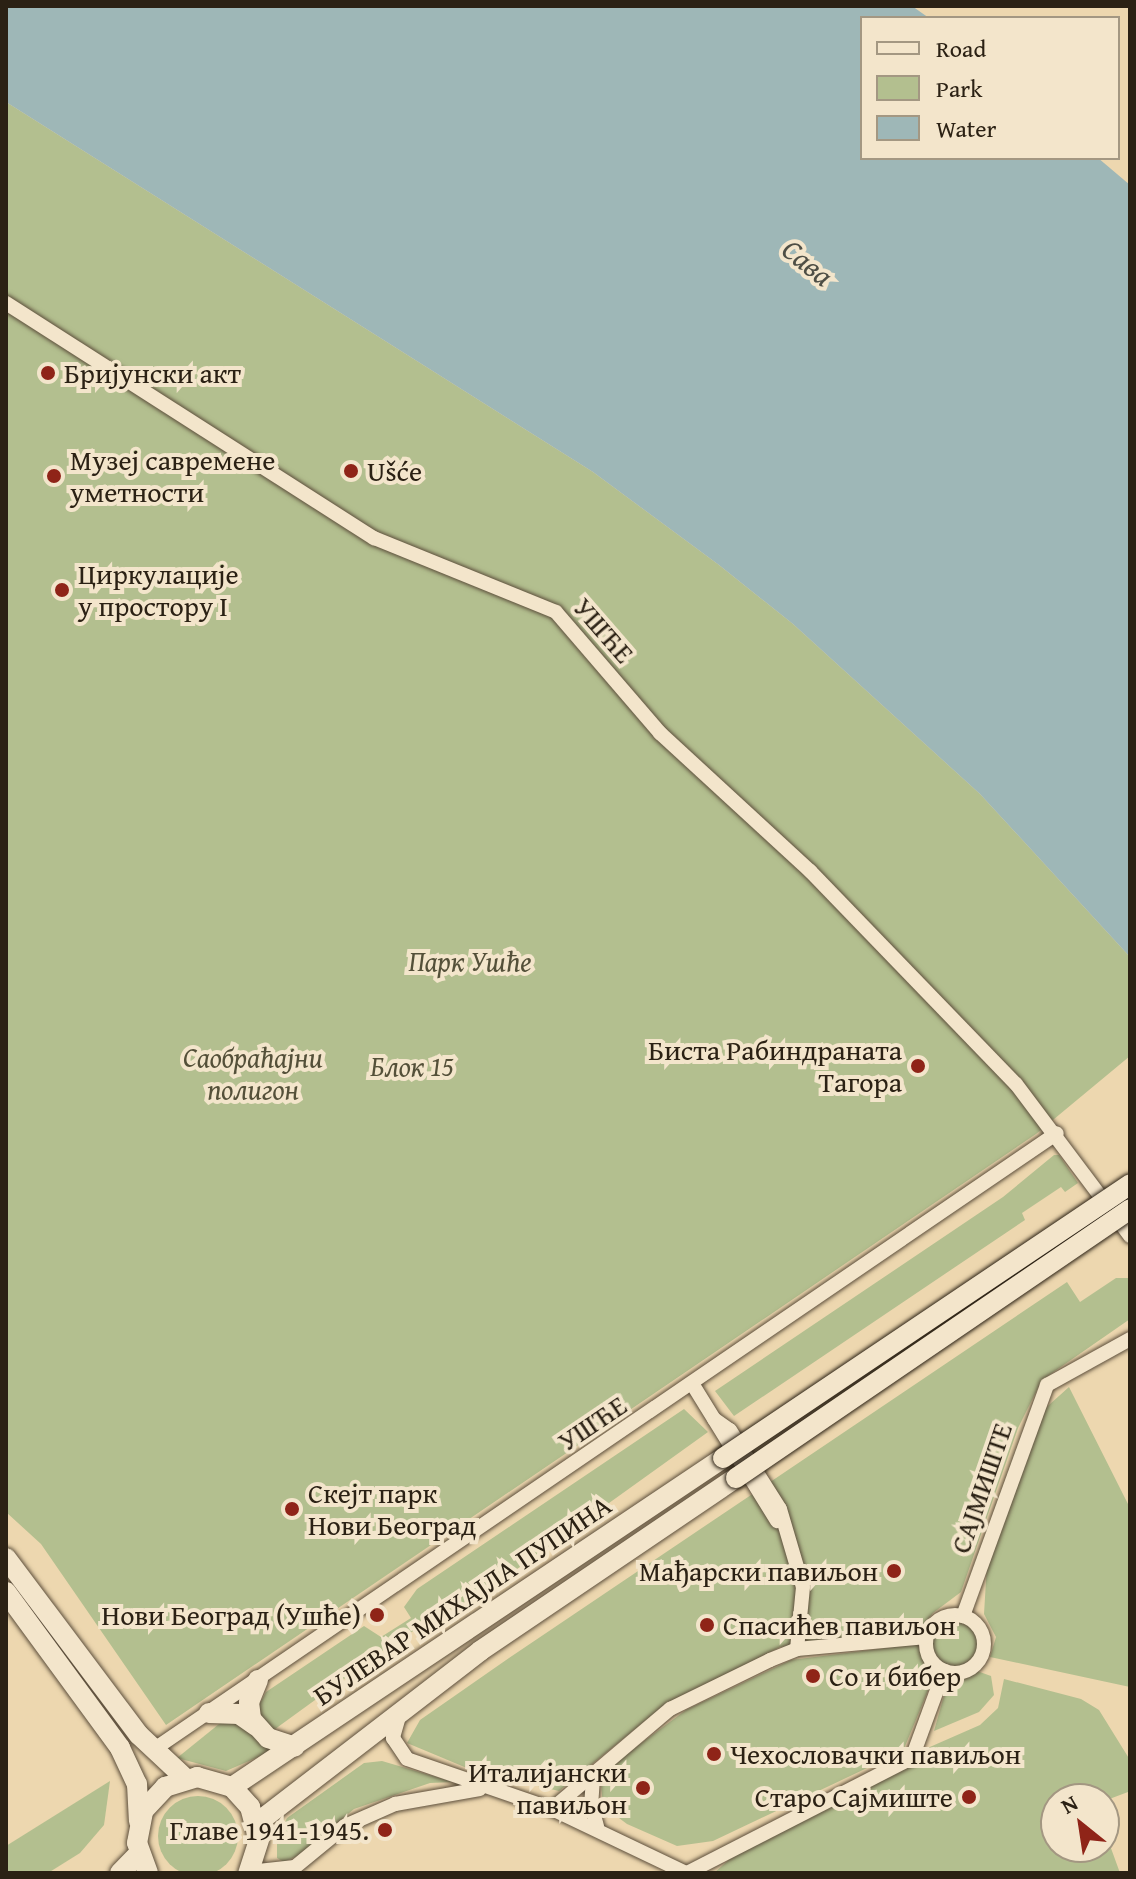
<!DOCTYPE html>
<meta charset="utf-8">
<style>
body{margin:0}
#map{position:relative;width:1136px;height:1879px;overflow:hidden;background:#edd7af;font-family:"Gentium Book Plus",serif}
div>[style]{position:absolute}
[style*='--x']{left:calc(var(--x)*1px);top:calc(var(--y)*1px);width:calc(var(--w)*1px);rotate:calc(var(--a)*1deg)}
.green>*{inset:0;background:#b3bf8f}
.round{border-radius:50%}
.water>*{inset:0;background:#9eb7b7}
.roads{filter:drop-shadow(0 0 2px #5c4e3b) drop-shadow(0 0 2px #5c4e3b)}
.street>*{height:14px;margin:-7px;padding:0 7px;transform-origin:7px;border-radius:7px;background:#f3e5cb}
.street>.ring{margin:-7px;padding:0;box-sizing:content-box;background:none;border:14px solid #f3e5cb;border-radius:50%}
.secondary>*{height:20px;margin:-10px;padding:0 10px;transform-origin:10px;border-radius:10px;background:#f3e5cb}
.bridges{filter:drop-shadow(0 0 2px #2b2114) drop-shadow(0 0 2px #2b2114)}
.secondary-bridge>*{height:20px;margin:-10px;padding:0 10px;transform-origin:10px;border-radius:10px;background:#f3e5cb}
.dots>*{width:22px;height:22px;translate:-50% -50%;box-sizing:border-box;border:4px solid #f3e5cb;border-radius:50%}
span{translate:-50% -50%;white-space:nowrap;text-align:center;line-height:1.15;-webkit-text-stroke:8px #f3e5cb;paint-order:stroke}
.poi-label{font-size:28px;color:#2b2114}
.left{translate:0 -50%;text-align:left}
.right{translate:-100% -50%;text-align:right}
.street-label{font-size:28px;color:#2b2114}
.park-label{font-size:28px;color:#545039;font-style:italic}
.water-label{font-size:30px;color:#4e4e45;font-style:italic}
.frame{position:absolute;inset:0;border:8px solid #2b2114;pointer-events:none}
.legend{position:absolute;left:860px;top:16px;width:260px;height:144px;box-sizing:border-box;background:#f3e5cb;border:2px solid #a39782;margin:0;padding:10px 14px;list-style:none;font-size:24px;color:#2b2114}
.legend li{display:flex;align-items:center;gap:16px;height:40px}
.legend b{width:40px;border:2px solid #a39782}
.north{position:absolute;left:1040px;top:1783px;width:80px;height:80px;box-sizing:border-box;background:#f3e5cb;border:2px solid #a39782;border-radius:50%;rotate:330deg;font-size:22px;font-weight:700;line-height:32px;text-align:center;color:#2b2114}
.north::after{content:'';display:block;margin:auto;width:28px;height:36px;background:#8f2418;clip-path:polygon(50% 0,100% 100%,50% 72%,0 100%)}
</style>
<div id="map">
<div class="green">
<i style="clip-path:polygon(6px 102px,593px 472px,719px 565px,793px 624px,980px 794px,1130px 957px,1130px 1056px,1036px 1134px,166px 1725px,41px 1544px,6px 1512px)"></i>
<i style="clip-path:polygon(1054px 1155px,1059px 1155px,1078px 1183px,1065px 1192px,1061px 1187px,1022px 1213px,1025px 1220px,734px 1416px,715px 1391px,1003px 1197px)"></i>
<i style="clip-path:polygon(1116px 1278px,1130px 1278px,1130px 1319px,1042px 1380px,1018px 1428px,961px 1592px,933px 1613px,919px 1631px,780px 1647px,662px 1707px,559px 1791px,474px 1771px,407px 1743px,420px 1720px,509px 1658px,1067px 1282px,1080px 1302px)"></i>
<i style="clip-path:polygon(1069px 1387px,1130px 1508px,1130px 1687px,990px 1657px,996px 1637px,984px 1614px,987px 1564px,1040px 1413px)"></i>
<i style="clip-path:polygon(684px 1409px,708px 1432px,492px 1587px,399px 1639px,271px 1732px,261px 1722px,259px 1705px,266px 1692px,364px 1626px,381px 1637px,411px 1618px,404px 1607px,417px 1589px)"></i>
<i class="round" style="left:931px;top:1620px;width:48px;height:48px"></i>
<i style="clip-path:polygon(918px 1644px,925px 1666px,935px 1674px,903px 1751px,713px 1841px,677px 1846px,627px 1824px,603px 1806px,601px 1784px,613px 1764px,686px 1710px,791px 1660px)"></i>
<i style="clip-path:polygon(977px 1671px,991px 1676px,994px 1695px,979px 1712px,934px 1731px,949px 1678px)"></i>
<i style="clip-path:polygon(1004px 1679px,1081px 1699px,1099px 1710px,1130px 1760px,1128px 1792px,1104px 1801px,1056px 1799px,1056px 1847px,1104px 1847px,1104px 1829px,1120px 1873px,714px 1873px,732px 1857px,912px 1765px,923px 1750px,980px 1725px,998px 1708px)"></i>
<i style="clip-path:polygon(224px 1720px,235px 1721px,272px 1751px,226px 1771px,177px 1758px)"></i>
<i style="clip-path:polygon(382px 1761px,453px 1782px,430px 1783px,354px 1809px,297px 1856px,284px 1862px,277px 1858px,277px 1838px,287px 1818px,364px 1763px)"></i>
<i style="clip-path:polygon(110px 1781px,104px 1825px,80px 1853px,48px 1873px,6px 1873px,6px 1846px)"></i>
<i class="round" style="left:158px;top:1796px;width:80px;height:80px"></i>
</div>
<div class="water">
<i style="clip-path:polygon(6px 6px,912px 6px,929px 18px,862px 18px,862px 158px,1098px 158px,1104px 163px,1130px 185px,1130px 957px,980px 794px,793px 624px,719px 565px,593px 472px,6px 102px)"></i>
</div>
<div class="roads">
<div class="street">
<i style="--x:6;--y:303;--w:437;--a:32.6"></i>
<i style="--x:374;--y:538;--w:196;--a:22.1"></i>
<i style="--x:556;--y:612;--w:160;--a:49.3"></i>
<i style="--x:660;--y:733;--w:204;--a:42.6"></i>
<i style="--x:810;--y:871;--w:296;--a:46"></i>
<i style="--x:1016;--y:1084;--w:190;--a:53.1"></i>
<i style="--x:693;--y:1385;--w:160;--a:58.3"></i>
<i style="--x:714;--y:1419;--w:19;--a:35"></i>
<i style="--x:730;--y:1430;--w:93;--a:57.7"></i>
<i style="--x:780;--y:1509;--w:81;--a:73.6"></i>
<i style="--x:803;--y:1587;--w:62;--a:95.5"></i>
<i class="ring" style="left:926px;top:1615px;width:44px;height:44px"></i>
<i style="--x:963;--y:1616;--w:246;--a:-70"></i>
<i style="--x:1047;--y:1385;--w:95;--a:-29"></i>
<i style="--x:400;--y:1713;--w:26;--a:106"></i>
<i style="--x:393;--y:1738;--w:25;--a:56"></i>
<i style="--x:407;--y:1759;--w:153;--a:19"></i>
<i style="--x:552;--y:1809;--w:148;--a:25.5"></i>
<i style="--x:153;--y:1750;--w:1094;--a:-34.31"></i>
<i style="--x:593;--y:1778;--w:26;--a:94"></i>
<i style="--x:591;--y:1804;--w:24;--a:75"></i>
<i style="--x:552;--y:1809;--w:155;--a:-40.3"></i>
<i style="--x:670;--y:1709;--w:111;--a:-26.1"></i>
<i style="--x:770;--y:1660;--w:29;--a:-22"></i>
<i style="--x:797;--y:1649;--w:130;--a:-5.3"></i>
<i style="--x:249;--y:1872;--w:46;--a:-6.2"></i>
<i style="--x:295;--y:1867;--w:65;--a:-39.4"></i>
<i style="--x:345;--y:1826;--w:55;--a:-23.7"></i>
<i style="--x:395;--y:1804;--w:86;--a:-10"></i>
<i style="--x:687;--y:1873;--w:253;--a:-27.1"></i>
<i style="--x:912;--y:1758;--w:93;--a:-69.8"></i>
</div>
<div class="secondary">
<i style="--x:6;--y:1558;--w:221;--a:53.1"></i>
<i style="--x:139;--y:1735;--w:63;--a:43.1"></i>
<i style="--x:6;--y:1592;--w:193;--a:53.8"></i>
<i style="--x:120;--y:1748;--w:40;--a:65"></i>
<i style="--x:137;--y:1784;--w:37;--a:87"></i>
<i style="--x:258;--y:1680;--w:24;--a:112"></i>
<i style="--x:249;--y:1702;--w:17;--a:83"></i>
<i style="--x:251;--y:1719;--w:25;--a:48"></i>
<i style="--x:268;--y:1738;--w:28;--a:18"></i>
<i style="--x:209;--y:1713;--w:30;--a:2"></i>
<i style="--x:239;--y:1714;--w:21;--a:35"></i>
<i style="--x:232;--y:1787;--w:591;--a:-33.82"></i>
<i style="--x:257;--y:1823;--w:282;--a:-37.6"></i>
<i style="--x:480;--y:1651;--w:309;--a:-34.1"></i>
<i style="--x:120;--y:1873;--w:28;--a:-46"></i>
<i style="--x:148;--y:1873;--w:32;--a:-110"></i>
<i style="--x:137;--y:1843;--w:33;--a:-79"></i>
<i style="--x:143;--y:1811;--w:33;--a:-47"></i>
<i style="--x:165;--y:1787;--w:34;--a:-17"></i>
<i style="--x:197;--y:1777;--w:36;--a:16"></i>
<i style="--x:232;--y:1787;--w:27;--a:48"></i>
<i style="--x:250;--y:1807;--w:34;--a:75"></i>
<i style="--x:259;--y:1840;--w:35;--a:108"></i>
</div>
</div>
<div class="bridges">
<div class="secondary-bridge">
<i style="--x:723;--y:1458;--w:491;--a:-33.9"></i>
<i style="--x:736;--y:1478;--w:477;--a:-34.3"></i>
</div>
</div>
<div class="dots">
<i style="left:48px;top:373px;background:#8f2418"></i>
<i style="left:351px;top:471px;background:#8f2418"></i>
<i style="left:54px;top:476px;background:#8f2418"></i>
<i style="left:62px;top:590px;background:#8f2418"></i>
<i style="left:918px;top:1066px;background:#8f2418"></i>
<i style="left:292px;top:1509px;background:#8f2418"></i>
<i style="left:894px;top:1571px;background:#8f2418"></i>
<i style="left:377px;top:1615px;background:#8f2418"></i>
<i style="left:707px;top:1625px;background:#8f2418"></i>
<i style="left:813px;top:1676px;background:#8f2418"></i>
<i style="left:714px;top:1754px;background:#8f2418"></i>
<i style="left:643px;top:1788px;background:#8f2418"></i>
<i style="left:969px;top:1797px;background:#8f2418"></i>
<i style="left:385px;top:1830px;background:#8f2418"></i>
</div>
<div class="poi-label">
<span class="left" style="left:64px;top:373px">Бријунски акт</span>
<span class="left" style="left:70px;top:476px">Музеј савремене<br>уметности</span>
<span class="left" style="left:367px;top:471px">Ušće</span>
<span class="left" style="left:78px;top:590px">Циркулације<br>у простору I</span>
<span class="right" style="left:902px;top:1066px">Биста Рабиндраната<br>Тагора</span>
<span class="left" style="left:308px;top:1509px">Скејт парк<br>Нови Београд</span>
<span class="right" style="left:878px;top:1571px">Мађарски павиљон</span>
<span class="right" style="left:361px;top:1615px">Нови Београд (Ушће)</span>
<span class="left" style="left:723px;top:1625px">Спасићев павиљон</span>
<span class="left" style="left:829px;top:1676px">Со и бибер</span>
<span class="left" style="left:730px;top:1754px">Чехословачки павиљон</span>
<span class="right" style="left:627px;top:1788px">Италијански<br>павиљон</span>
<span class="right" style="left:953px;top:1797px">Старо Сајмиште</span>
<span class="right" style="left:369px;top:1830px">Главе 1941-1945.</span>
</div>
<div class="street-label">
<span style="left:604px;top:630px;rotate:49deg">УШЋЕ</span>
<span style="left:592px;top:1423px;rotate:-34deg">УШЋЕ</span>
<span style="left:981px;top:1488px;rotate:-71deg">САЈМИШТЕ</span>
<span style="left:462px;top:1600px;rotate:-34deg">БУЛЕВАР МИХАЈЛА ПУПИНА</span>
</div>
<div class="park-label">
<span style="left:470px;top:961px">Парк Ушће</span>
<span style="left:253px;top:1073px">Саобраћајни<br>полигон</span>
<span style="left:412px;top:1066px">Блок 15</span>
</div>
<div class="water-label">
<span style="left:808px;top:262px;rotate:39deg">Сава</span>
</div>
<div class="frame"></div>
<ul class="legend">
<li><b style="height:10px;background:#f3e5cb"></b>Road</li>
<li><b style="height:22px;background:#b3bf8f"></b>Park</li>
<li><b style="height:22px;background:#9eb7b7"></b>Water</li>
</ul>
<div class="north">N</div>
</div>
